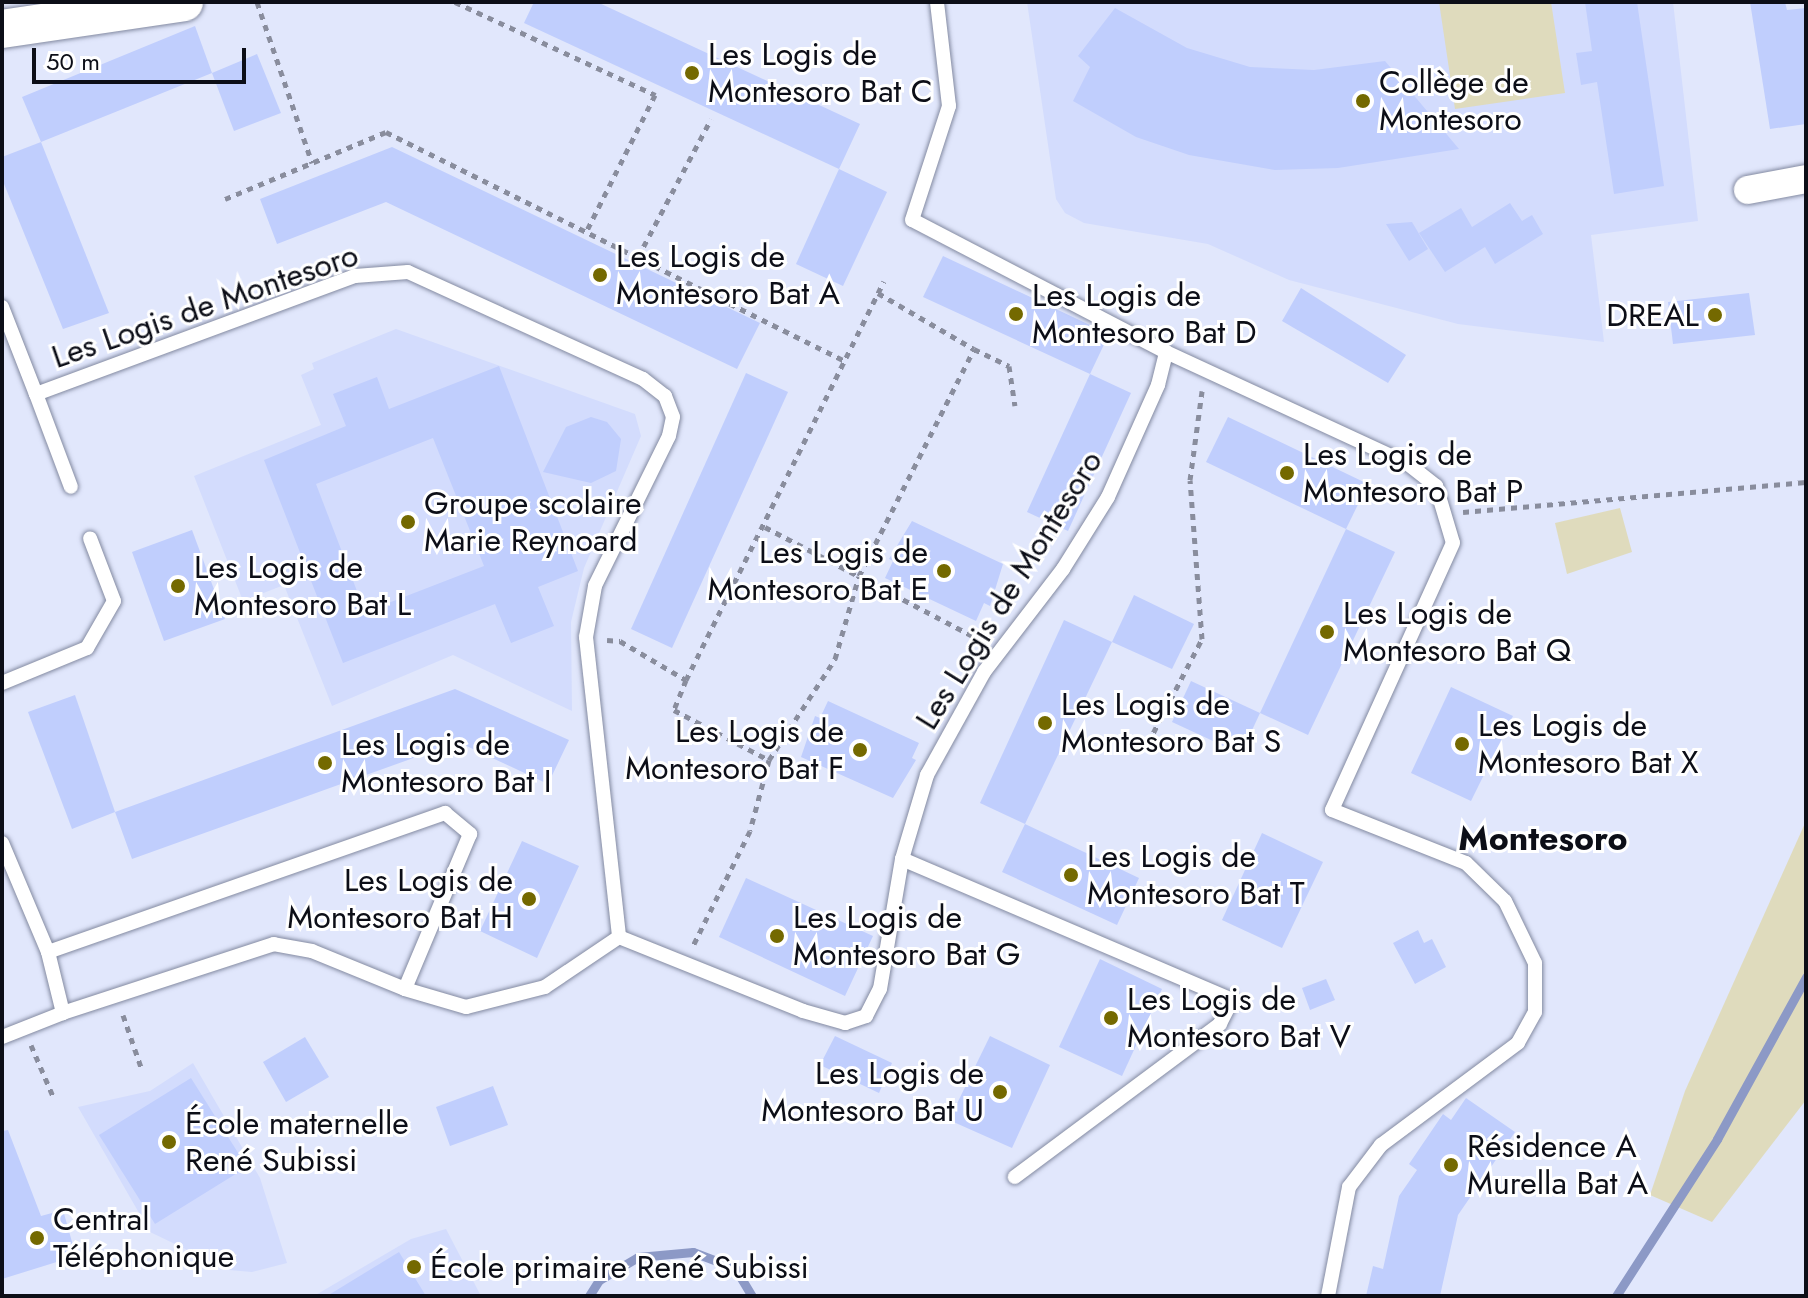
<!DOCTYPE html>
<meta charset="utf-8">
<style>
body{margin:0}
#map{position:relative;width:1808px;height:1298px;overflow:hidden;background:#e1e7fc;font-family:Jost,sans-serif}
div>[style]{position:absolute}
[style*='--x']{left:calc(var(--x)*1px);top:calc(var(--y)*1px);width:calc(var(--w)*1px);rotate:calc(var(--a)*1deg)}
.built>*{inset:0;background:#d3dcfd}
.green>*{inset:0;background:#dfdbbd}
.stream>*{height:9px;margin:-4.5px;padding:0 4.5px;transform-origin:4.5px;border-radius:4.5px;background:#8c99c6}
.building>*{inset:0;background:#c0cefd}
.path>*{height:5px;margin-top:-2.5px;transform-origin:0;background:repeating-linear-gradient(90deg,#898d9d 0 6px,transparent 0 12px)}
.roads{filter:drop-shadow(0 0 2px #838aa1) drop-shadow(0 0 2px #838aa1)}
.lane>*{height:14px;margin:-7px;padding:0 7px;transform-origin:7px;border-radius:7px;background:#fff}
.street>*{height:28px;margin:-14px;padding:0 14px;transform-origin:14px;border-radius:14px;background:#fff}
.secondary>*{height:38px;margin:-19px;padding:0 19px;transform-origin:19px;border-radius:19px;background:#fff}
.dots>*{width:22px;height:22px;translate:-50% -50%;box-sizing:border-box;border:4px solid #fff;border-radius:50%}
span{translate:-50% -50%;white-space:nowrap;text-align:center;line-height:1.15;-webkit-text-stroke:6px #fff;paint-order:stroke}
.poi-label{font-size:32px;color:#0c0e17}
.left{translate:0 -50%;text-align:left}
.right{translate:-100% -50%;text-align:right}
.street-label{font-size:32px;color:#0c0e17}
.neighbourhood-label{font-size:34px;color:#0c0e17;font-weight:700}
.frame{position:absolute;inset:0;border:4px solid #0c0e17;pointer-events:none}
.scale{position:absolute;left:32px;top:48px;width:214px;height:36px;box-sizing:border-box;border:4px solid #0c0e17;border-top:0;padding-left:10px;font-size:24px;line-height:28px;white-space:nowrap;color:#0c0e17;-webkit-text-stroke:6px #fff;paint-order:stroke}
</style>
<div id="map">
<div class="built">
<i style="clip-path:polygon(1027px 2px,1673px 2px,1698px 221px,1591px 235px,1604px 342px,1458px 324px,1289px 280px,1208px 244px,1084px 223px,1065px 213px,1056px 199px)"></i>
<i style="clip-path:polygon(396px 329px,635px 414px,641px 436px,584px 568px,571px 622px,572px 711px,453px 655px,332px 706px,284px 585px,243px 601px,194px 476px,321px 425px,301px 375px,314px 369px,312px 363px)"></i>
<i style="clip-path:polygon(193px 1063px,260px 1178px,287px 1263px,252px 1272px,229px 1270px,150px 1232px,78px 1107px,150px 1091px)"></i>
<i style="clip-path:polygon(446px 1229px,481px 1296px,314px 1296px,411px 1239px)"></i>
</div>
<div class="green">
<i style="clip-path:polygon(1439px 2px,1551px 2px,1565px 93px,1455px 109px)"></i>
<i style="clip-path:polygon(1620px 508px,1632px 552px,1567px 574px,1555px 523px)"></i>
<i style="clip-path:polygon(1806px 821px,1806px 1100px,1712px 1222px,1650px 1195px,1685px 1091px)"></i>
</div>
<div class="stream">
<i style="--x:589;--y:1296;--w:19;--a:-58"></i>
<i style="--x:599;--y:1280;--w:45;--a:-30.5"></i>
<i style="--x:638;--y:1257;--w:55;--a:-5.2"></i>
<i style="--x:693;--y:1252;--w:45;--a:20.9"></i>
<i style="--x:735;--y:1268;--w:33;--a:59"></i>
<i style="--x:1616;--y:1296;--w:187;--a:-57.2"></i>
<i style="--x:1717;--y:1139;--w:185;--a:-61.2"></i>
</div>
<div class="building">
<i style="clip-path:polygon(534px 2px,597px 2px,860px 124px,839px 169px,524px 23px)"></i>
<i style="clip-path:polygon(1585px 2px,1637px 2px,1664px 186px,1614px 194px,1597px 82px,1581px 85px,1576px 53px,1592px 51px)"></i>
<i style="clip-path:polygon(1750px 2px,1785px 2px,1787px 10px,1806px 8px,1806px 124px,1770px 129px)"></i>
<i style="clip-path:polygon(1115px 8px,1187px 48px,1250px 67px,1314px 70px,1385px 61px,1459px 149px,1338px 168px,1275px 170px,1189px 155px,1136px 137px,1073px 101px,1090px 67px,1078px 56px)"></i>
<i style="clip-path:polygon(195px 26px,212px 73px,41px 142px,22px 97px)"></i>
<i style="clip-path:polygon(257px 54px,281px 113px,234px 131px,212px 73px)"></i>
<i style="clip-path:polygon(41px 142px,109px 313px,63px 329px,2px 179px,2px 157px)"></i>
<i style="clip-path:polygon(392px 147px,760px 323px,737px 369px,386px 202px,277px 244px,260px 199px)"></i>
<i style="clip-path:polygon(839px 169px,887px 192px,843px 286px,796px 264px)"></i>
<i style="clip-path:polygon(1510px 203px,1522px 221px,1532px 215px,1543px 234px,1495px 264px,1485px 247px,1445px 272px,1419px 233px,1461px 208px,1472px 227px)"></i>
<i style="clip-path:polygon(1412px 222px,1428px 249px,1409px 261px,1386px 224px)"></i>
<i style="clip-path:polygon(943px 256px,1109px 334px,1090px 374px,923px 297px)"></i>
<i style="clip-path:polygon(1301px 288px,1406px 355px,1388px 383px,1282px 321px)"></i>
<i style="clip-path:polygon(1749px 293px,1755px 335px,1673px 344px,1668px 302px)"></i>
<i style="clip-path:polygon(evenodd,499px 366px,578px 571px,538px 587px,554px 626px,511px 643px,495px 604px,343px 663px,264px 460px,346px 426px,333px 394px,377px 377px,389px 409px,499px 366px,433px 438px,484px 566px,365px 612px,316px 484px,433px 438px)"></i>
<i style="clip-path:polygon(746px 373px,788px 392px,672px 648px,631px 629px)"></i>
<i style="clip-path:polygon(1090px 374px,1131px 393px,1068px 531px,1027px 512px)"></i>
<i style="clip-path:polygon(591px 417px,607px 422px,621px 439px,616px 471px,591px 483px,543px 472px,566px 427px)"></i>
<i style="clip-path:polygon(1228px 417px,1368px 484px,1346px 529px,1206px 462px)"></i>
<i style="clip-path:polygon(912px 521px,1003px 564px,990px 606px,984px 603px,976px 621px,885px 578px,893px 561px,889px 559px)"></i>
<i style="clip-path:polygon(1346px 529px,1395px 552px,1308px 735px,1260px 713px)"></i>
<i style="clip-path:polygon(192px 530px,225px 619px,164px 641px,132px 552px)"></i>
<i style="clip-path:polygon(1134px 595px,1194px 624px,1172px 669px,1112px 642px)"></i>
<i style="clip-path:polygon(1064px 620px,1112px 642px,1025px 824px,980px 803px)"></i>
<i style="clip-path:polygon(1191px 681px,1260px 713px,1241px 754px,1172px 722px)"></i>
<i style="clip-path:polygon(1451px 687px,1513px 716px,1471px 801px,1411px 773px)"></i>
<i style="clip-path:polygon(455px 689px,569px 740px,548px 784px,458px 742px,132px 859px,115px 812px)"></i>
<i style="clip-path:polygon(75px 695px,115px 812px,72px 829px,28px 712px)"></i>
<i style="clip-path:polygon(828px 701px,919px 743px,912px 758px,916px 760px,893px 798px,801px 757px,815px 716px,820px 718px)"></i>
<i style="clip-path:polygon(1025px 824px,1139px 878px,1117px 925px,1002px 872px)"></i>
<i style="clip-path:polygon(1262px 833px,1323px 862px,1282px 948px,1222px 920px)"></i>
<i style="clip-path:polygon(522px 841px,579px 866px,537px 958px,480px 931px)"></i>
<i style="clip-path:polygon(746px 878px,873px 936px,845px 996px,719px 937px)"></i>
<i style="clip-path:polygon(1418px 930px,1424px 943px,1432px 939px,1446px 967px,1415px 984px,1393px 943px)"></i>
<i style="clip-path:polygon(1100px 959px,1162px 989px,1122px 1076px,1059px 1047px)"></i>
<i style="clip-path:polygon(1326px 979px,1335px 1000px,1310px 1010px,1302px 988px)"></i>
<i style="clip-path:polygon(835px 1036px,892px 1063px,879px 1093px,820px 1065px)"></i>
<i style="clip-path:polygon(990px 1036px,1050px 1065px,1012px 1148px,949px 1120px)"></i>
<i style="clip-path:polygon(305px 1037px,329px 1077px,286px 1102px,263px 1062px)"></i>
<i style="clip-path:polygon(191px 1078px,247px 1167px,155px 1224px,99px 1135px)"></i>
<i style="clip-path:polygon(493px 1086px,508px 1125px,450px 1146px,436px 1107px)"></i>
<i style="clip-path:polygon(1466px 1098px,1515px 1132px,1458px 1215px,1440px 1296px,1366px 1296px,1373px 1266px,1383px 1269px,1399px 1196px,1417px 1170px,1409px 1164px,1443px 1114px,1451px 1120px)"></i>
<i style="clip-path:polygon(8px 1130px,41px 1216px,63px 1210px,76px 1256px,2px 1279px,2px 1131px)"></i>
<i style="clip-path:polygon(399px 1252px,426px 1296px,327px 1296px)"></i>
</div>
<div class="path">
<i style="--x:257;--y:2;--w:170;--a:71.1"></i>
<i style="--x:455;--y:2;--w:221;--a:24.9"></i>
<i style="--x:655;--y:95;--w:153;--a:116.7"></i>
<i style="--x:225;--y:199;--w:174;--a:-22.6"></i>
<i style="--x:386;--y:132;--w:513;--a:26.52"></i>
<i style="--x:638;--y:257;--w:156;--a:-62.1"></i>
<i style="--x:878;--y:293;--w:111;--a:30.3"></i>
<i style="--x:1463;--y:512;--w:344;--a:-5"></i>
<i style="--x:765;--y:527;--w:247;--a:27.7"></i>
<i style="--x:607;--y:640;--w:13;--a:4"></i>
<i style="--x:620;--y:641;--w:77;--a:30.6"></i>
<i style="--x:686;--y:680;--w:445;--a:-63.6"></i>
<i style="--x:686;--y:680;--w:32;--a:112"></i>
<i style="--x:674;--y:710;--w:107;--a:27.8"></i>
<i style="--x:769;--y:760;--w:73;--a:105"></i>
<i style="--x:750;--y:831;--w:128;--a:116.4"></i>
<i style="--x:1148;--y:743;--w:117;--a:-62.6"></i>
<i style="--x:1202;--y:639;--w:159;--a:-94.3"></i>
<i style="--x:1190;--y:480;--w:90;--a:-82.3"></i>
<i style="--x:769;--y:760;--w:121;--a:-56.8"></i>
<i style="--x:835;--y:659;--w:86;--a:-73.9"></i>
<i style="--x:859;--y:576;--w:254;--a:-63.1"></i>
<i style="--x:974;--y:349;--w:39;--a:26"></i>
<i style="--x:1009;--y:366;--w:40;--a:81.5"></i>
<i style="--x:123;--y:1015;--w:58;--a:70.9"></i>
<i style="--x:31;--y:1045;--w:56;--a:66.7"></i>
</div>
<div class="roads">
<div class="lane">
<i style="--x:2;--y:307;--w:93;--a:68.7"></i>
<i style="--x:36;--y:394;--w:340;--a:-20.3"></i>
<i style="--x:355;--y:276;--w:53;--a:-4.3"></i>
<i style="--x:408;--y:272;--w:258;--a:24.5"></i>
<i style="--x:643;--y:379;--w:28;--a:38"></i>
<i style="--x:665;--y:396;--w:22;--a:69"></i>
<i style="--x:673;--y:417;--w:19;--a:102"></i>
<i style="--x:669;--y:436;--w:167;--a:116.3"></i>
<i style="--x:595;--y:586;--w:52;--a:100"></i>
<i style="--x:586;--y:637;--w:302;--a:83.7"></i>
<i style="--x:619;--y:937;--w:89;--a:146"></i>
<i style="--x:545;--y:987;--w:81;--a:165.8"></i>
<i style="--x:466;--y:1007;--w:64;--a:-163.6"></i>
<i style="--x:405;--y:989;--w:100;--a:-157.8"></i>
<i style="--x:312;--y:951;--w:39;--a:-170"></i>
<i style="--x:274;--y:944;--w:222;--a:161.9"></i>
<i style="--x:1166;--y:352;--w:267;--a:24.8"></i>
<i style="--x:1408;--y:464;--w:36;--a:38"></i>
<i style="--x:1436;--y:486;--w:59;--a:73.4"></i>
<i style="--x:1453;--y:543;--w:293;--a:114.4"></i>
<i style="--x:1332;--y:810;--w:144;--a:21.6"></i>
<i style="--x:1466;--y:863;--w:54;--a:44.3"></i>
<i style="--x:1505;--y:901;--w:69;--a:64.2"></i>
<i style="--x:1535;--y:963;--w:49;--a:90"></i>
<i style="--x:1535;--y:1012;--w:35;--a:119"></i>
<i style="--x:1518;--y:1043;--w:171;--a:143.3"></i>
<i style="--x:1381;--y:1145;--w:53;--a:127.3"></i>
<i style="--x:1349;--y:1187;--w:111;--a:100.9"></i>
<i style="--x:36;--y:394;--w:99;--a:69.4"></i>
<i style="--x:2;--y:683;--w:92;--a:-22.4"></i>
<i style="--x:87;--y:648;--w:54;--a:-60.1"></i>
<i style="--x:114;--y:601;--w:67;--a:-110.9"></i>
<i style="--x:2;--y:843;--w:118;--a:67.1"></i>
<i style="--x:48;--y:952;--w:63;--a:76.2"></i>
<i style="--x:63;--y:1013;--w:66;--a:158.5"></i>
<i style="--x:902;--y:859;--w:359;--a:23.1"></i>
<i style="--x:1232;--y:1000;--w:27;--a:117"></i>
<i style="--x:1220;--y:1024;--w:256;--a:143.3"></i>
<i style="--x:619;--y:937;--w:198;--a:21.9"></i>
<i style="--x:803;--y:1011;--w:44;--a:15.9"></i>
<i style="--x:845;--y:1023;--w:22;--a:-18"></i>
<i style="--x:866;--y:1016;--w:30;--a:-63"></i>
<i style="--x:880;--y:989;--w:132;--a:-80.4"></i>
<i style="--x:902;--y:859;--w:88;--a:-73.4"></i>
<i style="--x:927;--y:775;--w:118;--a:-61"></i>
<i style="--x:984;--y:672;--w:130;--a:-52.5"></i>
<i style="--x:1063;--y:569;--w:85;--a:-58"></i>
<i style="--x:1108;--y:497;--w:123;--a:-65.9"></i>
<i style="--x:1158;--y:385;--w:34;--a:-76"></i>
<i style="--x:1166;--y:352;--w:286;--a:-152.5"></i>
<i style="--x:912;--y:220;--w:120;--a:-72"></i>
<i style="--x:949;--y:106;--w:105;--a:-96.6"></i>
<i style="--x:48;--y:952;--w:421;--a:-19.3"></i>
<i style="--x:445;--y:813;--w:33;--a:40"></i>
<i style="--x:470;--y:834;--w:168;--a:112.8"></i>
</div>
<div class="street">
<i style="--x:1748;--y:190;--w:59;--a:-10.7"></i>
</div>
<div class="secondary">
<i style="--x:2;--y:29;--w:184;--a:-8.4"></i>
</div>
</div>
<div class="dots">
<i style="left:692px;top:73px;background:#746900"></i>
<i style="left:1363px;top:101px;background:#746900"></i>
<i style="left:600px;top:275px;background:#746900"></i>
<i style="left:1016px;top:314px;background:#746900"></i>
<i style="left:1715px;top:315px;background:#746900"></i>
<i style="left:1287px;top:473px;background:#746900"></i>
<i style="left:408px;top:522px;background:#746900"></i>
<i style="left:944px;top:571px;background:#746900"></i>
<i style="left:178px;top:586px;background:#746900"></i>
<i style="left:1327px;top:632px;background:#746900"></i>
<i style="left:1045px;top:723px;background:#746900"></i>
<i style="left:1462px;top:744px;background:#746900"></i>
<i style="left:860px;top:750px;background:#746900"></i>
<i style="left:325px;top:763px;background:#746900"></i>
<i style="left:1071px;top:875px;background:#746900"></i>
<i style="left:529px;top:899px;background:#746900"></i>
<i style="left:777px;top:936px;background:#746900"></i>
<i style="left:1111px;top:1018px;background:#746900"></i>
<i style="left:1000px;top:1092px;background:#746900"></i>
<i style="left:169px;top:1142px;background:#746900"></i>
<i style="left:1451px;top:1165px;background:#746900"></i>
<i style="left:37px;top:1238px;background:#746900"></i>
<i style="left:414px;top:1267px;background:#746900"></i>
</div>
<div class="poi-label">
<span class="left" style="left:708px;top:73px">Les Logis de<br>Montesoro Bat C</span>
<span class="left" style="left:1379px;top:101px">Collège de<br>Montesoro</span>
<span class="left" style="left:616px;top:275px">Les Logis de<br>Montesoro Bat A</span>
<span class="left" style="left:1032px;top:314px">Les Logis de<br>Montesoro Bat D</span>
<span class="right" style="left:1699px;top:315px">DREAL</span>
<span class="left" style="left:1303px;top:473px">Les Logis de<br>Montesoro Bat P</span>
<span class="left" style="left:424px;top:522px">Groupe scolaire<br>Marie Reynoard</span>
<span class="right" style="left:928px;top:571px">Les Logis de<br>Montesoro Bat E</span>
<span class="left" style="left:194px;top:586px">Les Logis de<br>Montesoro Bat L</span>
<span class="left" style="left:1343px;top:632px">Les Logis de<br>Montesoro Bat Q</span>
<span class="left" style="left:1061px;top:723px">Les Logis de<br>Montesoro Bat S</span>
<span class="left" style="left:1478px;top:744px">Les Logis de<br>Montesoro Bat X</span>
<span class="right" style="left:844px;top:750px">Les Logis de<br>Montesoro Bat F</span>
<span class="left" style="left:341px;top:763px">Les Logis de<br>Montesoro Bat I</span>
<span class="left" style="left:1087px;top:875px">Les Logis de<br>Montesoro Bat T</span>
<span class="right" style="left:513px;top:899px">Les Logis de<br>Montesoro Bat H</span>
<span class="left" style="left:793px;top:936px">Les Logis de<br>Montesoro Bat G</span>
<span class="left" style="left:1127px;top:1018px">Les Logis de<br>Montesoro Bat V</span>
<span class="right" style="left:984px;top:1092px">Les Logis de<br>Montesoro Bat U</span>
<span class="left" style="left:185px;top:1142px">École maternelle<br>René Subissi</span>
<span class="left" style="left:1467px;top:1165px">Résidence A<br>Murella Bat A</span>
<span class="left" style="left:53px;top:1238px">Central<br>Téléphonique</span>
<span class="left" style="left:430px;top:1267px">École primaire René Subissi</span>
</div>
<div class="street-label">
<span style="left:205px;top:306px;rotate:-19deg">Les Logis de Montesoro</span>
<span style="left:1009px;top:590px;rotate:-58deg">Les Logis de Montesoro</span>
</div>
<div class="neighbourhood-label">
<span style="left:1543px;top:839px">Montesoro</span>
</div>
<div class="frame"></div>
<div class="scale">50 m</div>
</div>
